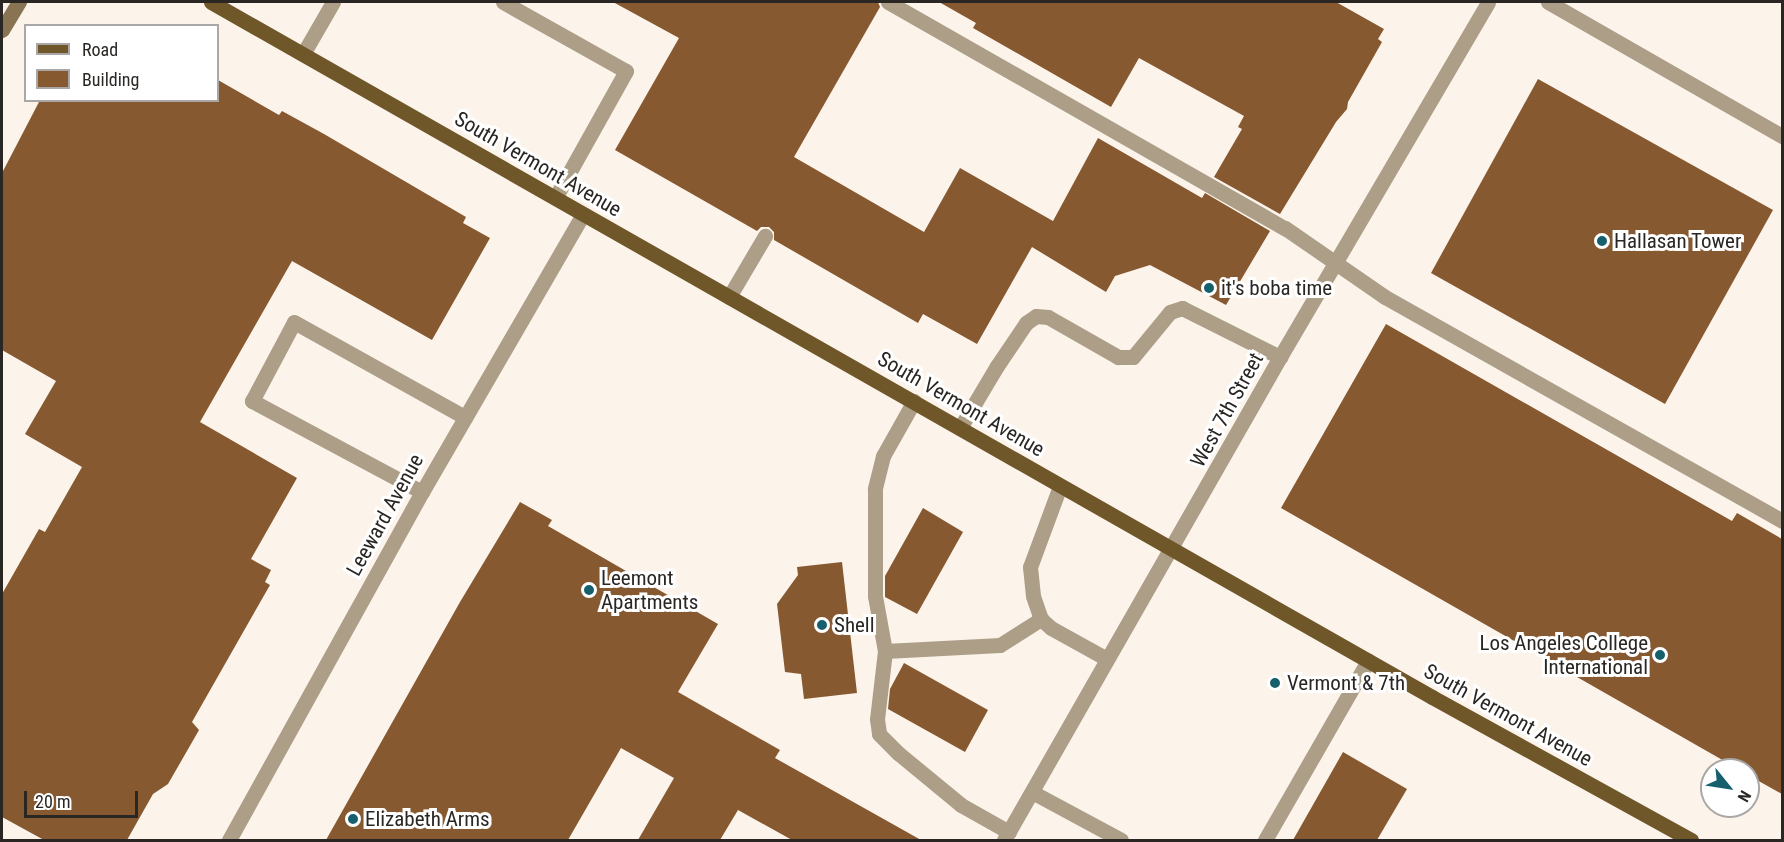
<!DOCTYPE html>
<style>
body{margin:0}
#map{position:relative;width:1784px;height:842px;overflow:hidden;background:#fcf3eb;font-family:"Roboto Condensed",sans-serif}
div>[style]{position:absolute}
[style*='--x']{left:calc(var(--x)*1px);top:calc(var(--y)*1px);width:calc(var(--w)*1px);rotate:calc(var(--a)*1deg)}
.building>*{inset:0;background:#865931}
.service>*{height:15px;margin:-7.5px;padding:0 7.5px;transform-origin:7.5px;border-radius:7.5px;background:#ac9e87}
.minor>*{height:15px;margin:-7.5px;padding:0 7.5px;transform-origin:7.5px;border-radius:7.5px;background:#ac9e87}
.tertiary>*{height:15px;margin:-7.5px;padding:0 7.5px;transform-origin:7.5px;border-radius:7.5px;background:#ac9e87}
.secondary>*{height:15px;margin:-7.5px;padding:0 7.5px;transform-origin:7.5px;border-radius:7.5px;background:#887452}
.primary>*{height:15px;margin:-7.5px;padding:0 7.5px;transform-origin:7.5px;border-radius:7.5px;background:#6f572a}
.dots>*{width:16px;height:16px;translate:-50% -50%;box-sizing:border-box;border:3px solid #fff;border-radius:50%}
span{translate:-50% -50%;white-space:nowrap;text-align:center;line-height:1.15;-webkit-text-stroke:6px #fff;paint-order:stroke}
.street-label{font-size:21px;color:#292623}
.poi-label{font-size:21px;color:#292623}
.left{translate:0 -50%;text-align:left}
.right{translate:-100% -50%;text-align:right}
.frame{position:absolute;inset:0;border:3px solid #292623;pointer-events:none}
.legend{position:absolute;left:24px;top:24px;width:195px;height:78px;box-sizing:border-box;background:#fff;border:2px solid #a9a8a7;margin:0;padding:8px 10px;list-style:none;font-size:18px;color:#292623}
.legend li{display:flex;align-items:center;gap:12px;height:30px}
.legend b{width:30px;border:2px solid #a9a8a7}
.north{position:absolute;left:1700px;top:758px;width:60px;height:60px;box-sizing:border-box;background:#fff;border:2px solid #a9a8a7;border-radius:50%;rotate:120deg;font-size:16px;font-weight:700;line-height:24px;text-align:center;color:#292623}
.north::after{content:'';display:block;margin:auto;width:21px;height:27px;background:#16606e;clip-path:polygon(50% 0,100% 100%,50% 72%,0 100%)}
.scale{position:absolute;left:24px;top:791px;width:114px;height:27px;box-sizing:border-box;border:3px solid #292623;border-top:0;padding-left:8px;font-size:18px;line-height:21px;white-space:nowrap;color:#292623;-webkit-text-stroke:4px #fff;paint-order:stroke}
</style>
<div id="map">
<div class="building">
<i style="clip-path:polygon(613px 2px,878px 2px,880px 7px,794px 157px,924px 232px,960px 168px,1053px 221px,1098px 138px,1202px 198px,1205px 193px,1270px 231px,1226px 305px,1150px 265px,1115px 276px,1106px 292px,1032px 247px,977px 344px,923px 314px,918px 323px,774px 240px,774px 232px,769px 227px,761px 227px,757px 231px,615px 150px,679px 38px)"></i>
<i style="clip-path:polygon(939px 2px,1336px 2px,1384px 29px,1378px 39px,1382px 42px,1348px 102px,1347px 109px,1336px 122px,1280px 214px,1214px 177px,1242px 129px,1238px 127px,1244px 116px,1139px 58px,1111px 107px,973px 28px,976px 23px)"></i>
<i style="clip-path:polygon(1538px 79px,1773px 210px,1665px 404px,1431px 273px)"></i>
<i style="clip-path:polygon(218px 80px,279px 115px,282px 111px,324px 134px,466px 217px,463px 223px,490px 238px,432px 340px,292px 261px,200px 422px,297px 478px,251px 559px,271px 570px,265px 582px,270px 585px,192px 722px,199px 730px,191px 744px,168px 784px,153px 794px,127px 840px,44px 840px,2px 817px,2px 594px,39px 529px,45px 532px,82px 467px,25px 434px,56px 381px,2px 350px,2px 173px,40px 100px,218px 100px)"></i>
<i style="clip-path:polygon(1386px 324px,1732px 521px,1737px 513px,1782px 539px,1782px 794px,1748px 775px,1748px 770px,1740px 770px,1281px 508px)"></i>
<i style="clip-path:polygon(520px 502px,552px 520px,548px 526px,718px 624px,678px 692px,780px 750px,775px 758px,921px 840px,792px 840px,738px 810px,720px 840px,638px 840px,674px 778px,621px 748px,568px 840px,326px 840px,460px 602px)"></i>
<i style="clip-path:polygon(923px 508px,963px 532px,917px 614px,885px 597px,885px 576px)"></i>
<i style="clip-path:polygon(842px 562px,857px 693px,804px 699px,801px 674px,785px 672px,777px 604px,798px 575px,797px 567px)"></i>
<i style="clip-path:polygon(904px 663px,988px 710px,965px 752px,888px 709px,890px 689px)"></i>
<i style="clip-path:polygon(1343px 752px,1407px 789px,1377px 840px,1293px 840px)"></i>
</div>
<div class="service">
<i style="--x:503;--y:2;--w:141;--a:29.3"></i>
<i style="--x:626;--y:71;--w:145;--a:119.2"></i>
<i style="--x:888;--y:2;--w:457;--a:29.7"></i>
<i style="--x:1285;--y:228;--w:121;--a:34.6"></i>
<i style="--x:1385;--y:297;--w:456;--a:29.4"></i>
<i style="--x:303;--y:54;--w:60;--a:-60"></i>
<i style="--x:729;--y:297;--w:71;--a:-59.5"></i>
<i style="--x:914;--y:401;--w:63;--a:119.4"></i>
<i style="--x:883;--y:456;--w:34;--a:104"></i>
<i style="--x:875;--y:489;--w:107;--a:90"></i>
<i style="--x:875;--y:596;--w:56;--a:79.7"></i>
<i style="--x:885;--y:651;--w:68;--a:96.7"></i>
<i style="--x:877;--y:719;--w:15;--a:82"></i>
<i style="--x:879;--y:734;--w:27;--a:45"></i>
<i style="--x:898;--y:753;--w:82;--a:39.5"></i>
<i style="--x:961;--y:805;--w:55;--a:29.4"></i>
<i style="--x:960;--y:428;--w:72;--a:-59.2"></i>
<i style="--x:997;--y:366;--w:52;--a:-56"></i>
<i style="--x:1026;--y:323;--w:12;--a:-35"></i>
<i style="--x:1036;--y:316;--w:12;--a:5"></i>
<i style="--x:1048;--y:317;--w:81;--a:29.7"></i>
<i style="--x:1118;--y:357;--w:15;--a:0"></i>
<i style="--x:1133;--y:357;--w:58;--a:-50.6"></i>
<i style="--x:1170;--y:312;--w:13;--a:-18"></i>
<i style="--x:1182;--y:308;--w:110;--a:26.6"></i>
<i style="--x:1060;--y:486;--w:86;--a:110.3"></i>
<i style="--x:1030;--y:567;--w:29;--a:84"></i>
<i style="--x:1033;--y:596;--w:24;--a:71"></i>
<i style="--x:1041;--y:619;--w:13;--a:42"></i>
<i style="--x:1051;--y:628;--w:64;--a:29"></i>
<i style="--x:422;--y:492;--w:193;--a:-151.8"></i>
<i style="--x:252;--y:401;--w:89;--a:-62"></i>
<i style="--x:294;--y:322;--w:196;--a:29.1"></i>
<i style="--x:885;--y:651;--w:115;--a:-3"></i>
<i style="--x:1000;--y:645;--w:49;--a:-32.4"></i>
<i style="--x:1032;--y:792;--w:101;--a:28.3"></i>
<i style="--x:1265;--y:840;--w:207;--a:-60.1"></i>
</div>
<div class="minor">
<i style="--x:1548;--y:2;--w:270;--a:29.8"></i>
<i style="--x:229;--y:840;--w:398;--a:-61"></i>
<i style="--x:422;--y:492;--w:321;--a:-59.9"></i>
</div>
<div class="tertiary">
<i style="--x:1004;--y:840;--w:556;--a:-60.26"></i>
<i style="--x:1280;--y:357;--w:411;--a:-59.6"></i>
</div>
<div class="secondary">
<i style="--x:2;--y:30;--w:33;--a:-59"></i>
</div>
<div class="primary">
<i style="--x:211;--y:2;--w:1405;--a:29.65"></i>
<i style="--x:1432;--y:697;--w:296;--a:28.9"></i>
</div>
<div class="dots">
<i style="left:1602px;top:241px;background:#16606e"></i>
<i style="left:1209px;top:288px;background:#16606e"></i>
<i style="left:589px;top:590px;background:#16606e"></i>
<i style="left:822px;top:625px;background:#16606e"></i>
<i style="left:1660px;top:655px;background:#16606e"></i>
<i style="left:1275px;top:683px;background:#16606e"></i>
<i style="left:353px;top:819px;background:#16606e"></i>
</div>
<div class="street-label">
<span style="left:538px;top:164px;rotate:30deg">South Vermont Avenue</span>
<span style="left:961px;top:404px;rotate:30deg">South Vermont Avenue</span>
<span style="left:1227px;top:410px;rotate:-61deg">West 7th Street</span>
<span style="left:385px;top:515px;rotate:-61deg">Leeward Avenue</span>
<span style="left:1508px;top:715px;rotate:29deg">South Vermont Avenue</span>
</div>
<div class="poi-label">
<span class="left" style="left:1614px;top:241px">Hallasan Tower</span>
<span class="left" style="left:1221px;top:288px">it's boba time</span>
<span class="left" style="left:601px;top:590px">Leemont<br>Apartments</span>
<span class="left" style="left:834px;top:625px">Shell</span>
<span class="right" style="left:1648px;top:655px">Los Angeles College<br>International</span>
<span class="left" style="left:1287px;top:683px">Vermont &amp; 7th</span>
<span class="left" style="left:365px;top:819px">Elizabeth Arms</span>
</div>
<div class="frame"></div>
<ul class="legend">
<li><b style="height:8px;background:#6f572a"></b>Road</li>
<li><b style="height:16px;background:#865931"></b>Building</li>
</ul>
<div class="north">N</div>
<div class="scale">20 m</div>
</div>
